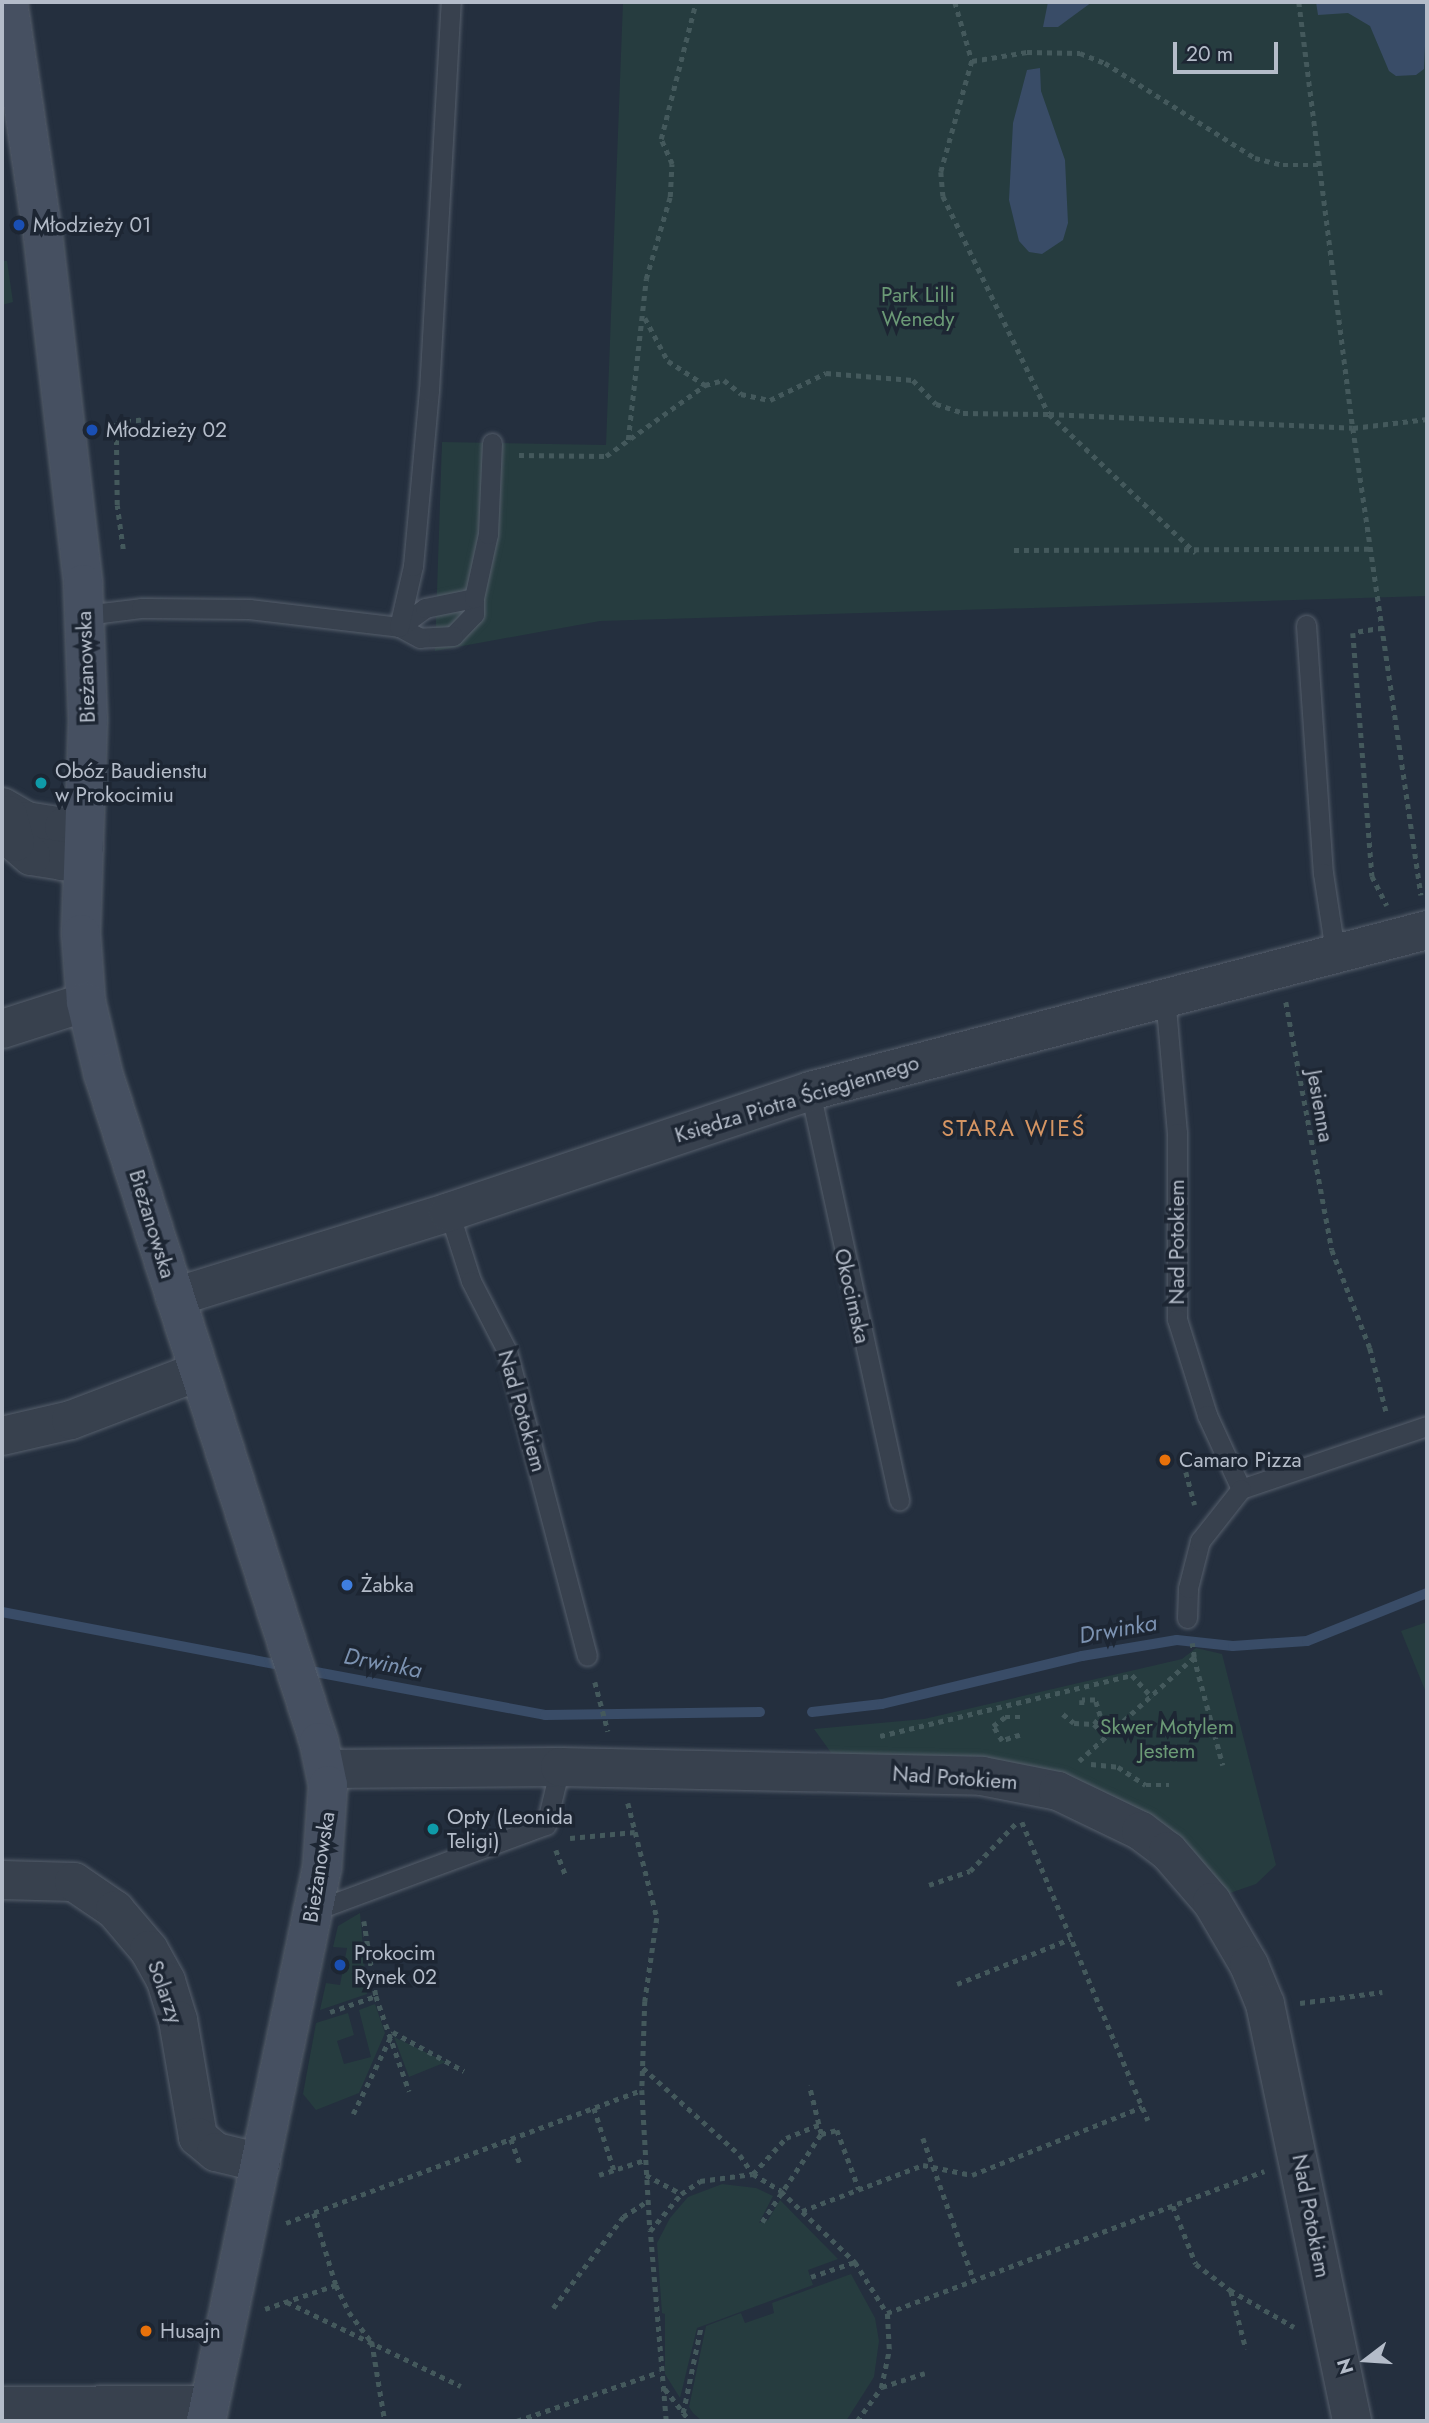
<!DOCTYPE html>
<meta charset="utf-8">
<style>
body{margin:0}
#map{position:relative;width:1429px;height:2423px;overflow:hidden;background:#242f3e;font-family:Jost,sans-serif}
div>[style]{position:absolute}
[style*='--x']{left:calc(var(--x)*1px);top:calc(var(--y)*1px);width:calc(var(--w)*1px);rotate:calc(var(--a)*1deg)}
.green>*{inset:0;background:#263c3f}
.water>*{inset:0;background:#394c67}
.stream>*{height:10px;margin:-5px;padding:0 5px;transform-origin:5px;border-radius:5px;background:#394c67}
.path>*{height:4.5px;margin-top:-2.25px;transform-origin:0;background:repeating-linear-gradient(90deg,#44595c 0 5px,transparent 0 10px)}
.roads{filter:drop-shadow(0 0 2px #565f6c) drop-shadow(0 0 2px #565f6c)}
.lane>*{height:19px;margin:-9.5px;padding:0 9.5px;transform-origin:9.5px;border-radius:9.5px;background:#38414e}
.street>*{height:38px;margin:-19px;padding:0 19px;transform-origin:19px;border-radius:19px;background:#38414e}
.secondary>*{height:38px;margin:-19px;padding:0 19px;transform-origin:19px;border-radius:19px;background:#465061}
.dots>*{width:19px;height:19px;translate:-50% -50%;box-sizing:border-box;border:4px solid #1d2633;border-radius:50%}
span{translate:-50% -50%;white-space:nowrap;text-align:center;line-height:1.15;-webkit-text-stroke:7px #1d2633;paint-order:stroke}
.poi-label{font-size:21px;color:#b4bcc9}
.left{translate:0 -50%;text-align:left}
.park-label{font-size:21px;color:#6b9a76}
.street-label{font-size:21px;color:#b4bcc9}
.neighbourhood-label{font-size:23px;color:#d59563;letter-spacing:2px}
.water-label{font-size:23px;color:#7c92b1;font-style:italic}
.frame{position:absolute;inset:0;border:4px solid #b4bcc9;pointer-events:none}
.north{position:absolute;left:1331px;top:2325px;width:70px;height:70px;-webkit-text-stroke:5px #1d2633;paint-order:stroke;rotate:253deg;font-size:19px;font-weight:700;line-height:28px;text-align:center;color:#b4bcc9}
.north::after{content:'';display:block;margin:auto;width:24px;height:32px;background:#b4bcc9;clip-path:polygon(50% 0,100% 100%,50% 72%,0 100%)}
.scale{position:absolute;left:1173px;top:42px;width:105px;height:32px;box-sizing:border-box;border:4px solid #b4bcc9;border-top:0;padding-left:9px;font-size:21px;line-height:24px;white-space:nowrap;color:#b4bcc9;-webkit-text-stroke:5px #1d2633;paint-order:stroke}
</style>
<div id="map">
<div class="green">
<i style="clip-path:polygon(623px 2px,1427px 2px,1427px 596px,600px 621px,435px 651px,442px 442px,606px 445px)"></i>
<i style="clip-path:polygon(2px 261px,7px 261px,13px 302px,2px 305px)"></i>
<i style="clip-path:polygon(1427px 1622px,1427px 1695px,1401px 1631px)"></i>
<i style="clip-path:polygon(1196px 1648px,1222px 1654px,1276px 1865px,1256px 1884px,1227px 1894px,1166px 1827px,832px 1754px,814px 1729px,924px 1719px,1182px 1659px)"></i>
<i style="clip-path:polygon(360px 1913px,367px 1994px,320px 2010px,326px 1983px,340px 1985px,347px 1948px,333px 1947px,338px 1926px)"></i>
<i style="clip-path:polygon(375px 2004px,385px 2033px,359px 2093px,316px 2110px,303px 2094px,316px 2023px,348px 2013px,354px 2035px,337px 2041px,344px 2064px,371px 2057px,359px 2010px)"></i>
<i style="clip-path:polygon(394px 2037px,446px 2062px,409px 2077px)"></i>
<i style="clip-path:polygon(722px 2184px,756px 2188px,773px 2196px,759px 2223px,768px 2220px,780px 2200px,838px 2259px,808px 2270px,813px 2285px,697px 2328px,680px 2398px,665px 2374px,665px 2314px,662px 2313px,657px 2243px,670px 2218px,688px 2197px)"></i>
<i style="clip-path:polygon(851px 2274px,875px 2318px,879px 2341px,874px 2377px,846px 2421px,702px 2421px,693px 2413px,689px 2407px,706px 2326px,741px 2313px,745px 2323px,774px 2313px,772px 2303px)"></i>
</div>
<div class="water">
<i style="clip-path:polygon(1048px 2px,1092px 2px,1058px 27px,1043px 27px)"></i>
<i style="clip-path:polygon(1316px 2px,1427px 2px,1424px 69px,1416px 75px,1396px 76px,1389px 71px,1370px 26px,1348px 13px,1318px 15px)"></i>
<i style="clip-path:polygon(1040px 68px,1041px 91px,1065px 160px,1068px 223px,1063px 240px,1042px 254px,1029px 252px,1019px 241px,1009px 200px,1013px 123px,1027px 70px)"></i>
</div>
<div class="stream">
<i style="--x:2;--y:1612;--w:289;--a:10.8"></i>
<i style="--x:305;--y:1670;--w:244;--a:10.6"></i>
<i style="--x:545;--y:1715;--w:215;--a:-0.8"></i>
<i style="--x:812;--y:1712;--w:70;--a:-6.5"></i>
<i style="--x:882;--y:1704;--w:206;--a:-13.5"></i>
<i style="--x:1082;--y:1656;--w:96;--a:-9.6"></i>
<i style="--x:1177;--y:1640;--w:56;--a:6.1"></i>
<i style="--x:1233;--y:1646;--w:74;--a:-3.9"></i>
<i style="--x:1307;--y:1641;--w:129;--a:-21.8"></i>
</div>
<div class="path">
<i style="--x:955;--y:2;--w:61;--a:73.9"></i>
<i style="--x:972;--y:61;--w:56;--a:-9.3"></i>
<i style="--x:1027;--y:52;--w:53;--a:1.1"></i>
<i style="--x:1080;--y:53;--w:27;--a:22"></i>
<i style="--x:1105;--y:63;--w:178;--a:32.3"></i>
<i style="--x:1255;--y:158;--w:29;--a:14"></i>
<i style="--x:1283;--y:165;--w:35;--a:0"></i>
<i style="--x:1299;--y:2;--w:429;--a:82.8"></i>
<i style="--x:1353;--y:428;--w:472;--a:81.7"></i>
<i style="--x:972;--y:61;--w:115;--a:105.6"></i>
<i style="--x:941;--y:172;--w:24;--a:85"></i>
<i style="--x:943;--y:196;--w:242;--a:64.1"></i>
<i style="--x:1049;--y:414;--w:304;--a:2.6"></i>
<i style="--x:1353;--y:428;--w:75;--a:-6.9"></i>
<i style="--x:645;--y:318;--w:49;--a:61.9"></i>
<i style="--x:668;--y:361;--w:44;--a:33"></i>
<i style="--x:628;--y:440;--w:162;--a:-83.6"></i>
<i style="--x:646;--y:279;--w:85;--a:-73.7"></i>
<i style="--x:670;--y:197;--w:33;--a:-87"></i>
<i style="--x:672;--y:164;--w:27;--a:-114"></i>
<i style="--x:661;--y:139;--w:141;--a:-75.7"></i>
<i style="--x:519;--y:455;--w:87;--a:0.7"></i>
<i style="--x:606;--y:456;--w:122;--a:-35.6"></i>
<i style="--x:705;--y:385;--w:20;--a:-15"></i>
<i style="--x:724;--y:380;--w:22;--a:39"></i>
<i style="--x:741;--y:394;--w:30;--a:12"></i>
<i style="--x:770;--y:400;--w:62;--a:-25.7"></i>
<i style="--x:826;--y:373;--w:87;--a:4.6"></i>
<i style="--x:913;--y:380;--w:33;--a:46"></i>
<i style="--x:936;--y:404;--w:28;--a:18"></i>
<i style="--x:963;--y:413;--w:86;--a:0.7"></i>
<i style="--x:1049;--y:414;--w:202;--a:43.4"></i>
<i style="--x:123;--y:549;--w:44;--a:-97.8"></i>
<i style="--x:117;--y:505;--w:82;--a:-90.7"></i>
<i style="--x:116;--y:423;--w:29;--a:-8"></i>
<i style="--x:1014;--y:550;--w:357;--a:-0.2"></i>
<i style="--x:1383;--y:628;--w:30;--a:171"></i>
<i style="--x:1353;--y:633;--w:244;--a:85.5"></i>
<i style="--x:1372;--y:876;--w:33;--a:63"></i>
<i style="--x:1286;--y:1002;--w:252;--a:79.5"></i>
<i style="--x:1332;--y:1250;--w:105;--a:68.8"></i>
<i style="--x:1370;--y:1348;--w:65;--a:75.7"></i>
<i style="--x:1186;--y:1472;--w:34;--a:75"></i>
<i style="--x:1194;--y:1657;--w:112;--a:75"></i>
<i style="--x:595;--y:1682;--w:51;--a:75.1"></i>
<i style="--x:1063;--y:1714;--w:14;--a:39"></i>
<i style="--x:1074;--y:1723;--w:20;--a:3"></i>
<i style="--x:1094;--y:1724;--w:10;--a:-53"></i>
<i style="--x:1100;--y:1716;--w:17;--a:-107"></i>
<i style="--x:1095;--y:1700;--w:13;--a:180"></i>
<i style="--x:1082;--y:1700;--w:6;--a:90"></i>
<i style="--x:1094;--y:1724;--w:18;--a:45"></i>
<i style="--x:1020;--y:1735;--w:19;--a:162"></i>
<i style="--x:1002;--y:1741;--w:17;--a:-121"></i>
<i style="--x:993;--y:1726;--w:15;--a:-37"></i>
<i style="--x:1005;--y:1717;--w:20;--a:0"></i>
<i style="--x:880;--y:1736;--w:259;--a:-13.6"></i>
<i style="--x:1132;--y:1675;--w:30;--a:48"></i>
<i style="--x:1079;--y:1761;--w:155;--a:-42.1"></i>
<i style="--x:1194;--y:1657;--w:14;--a:-98"></i>
<i style="--x:1091;--y:1764;--w:27;--a:6"></i>
<i style="--x:1118;--y:1767;--w:33;--a:33"></i>
<i style="--x:1146;--y:1785;--w:23;--a:0"></i>
<i style="--x:628;--y:1803;--w:119;--a:75.8"></i>
<i style="--x:657;--y:1918;--w:84;--a:98.2"></i>
<i style="--x:645;--y:2001;--w:89;--a:91.9"></i>
<i style="--x:642;--y:2090;--w:140;--a:86.7"></i>
<i style="--x:1022;--y:1822;--w:324;--a:67.1"></i>
<i style="--x:570;--y:1838;--w:65;--a:-5.3"></i>
<i style="--x:556;--y:1850;--w:28;--a:69"></i>
<i style="--x:929;--y:1885;--w:43;--a:-18.9"></i>
<i style="--x:970;--y:1871;--w:69;--a:-46.2"></i>
<i style="--x:364;--y:1921;--w:76;--a:80.9"></i>
<i style="--x:376;--y:1996;--w:101;--a:70.8"></i>
<i style="--x:957;--y:1984;--w:122;--a:-21.7"></i>
<i style="--x:1300;--y:2003;--w:83;--a:-7.6"></i>
<i style="--x:330;--y:2012;--w:49;--a:-19.2"></i>
<i style="--x:643;--y:2068;--w:130;--a:41.9"></i>
<i style="--x:740;--y:2155;--w:23;--a:56"></i>
<i style="--x:753;--y:2174;--w:49;--a:-47.5"></i>
<i style="--x:786;--y:2138;--w:35;--a:-22"></i>
<i style="--x:594;--y:2108;--w:65;--a:72.1"></i>
<i style="--x:353;--y:2114;--w:91;--a:-64"></i>
<i style="--x:393;--y:2032;--w:81;--a:28.8"></i>
<i style="--x:821;--y:2134;--w:16;--a:-14"></i>
<i style="--x:837;--y:2130;--w:63;--a:69.6"></i>
<i style="--x:923;--y:2138;--w:149;--a:70.3"></i>
<i style="--x:511;--y:2139;--w:27;--a:70"></i>
<i style="--x:599;--y:2175;--w:48;--a:-18.1"></i>
<i style="--x:646;--y:2175;--w:40;--a:28"></i>
<i style="--x:1173;--y:2206;--w:62;--a:68.4"></i>
<i style="--x:1196;--y:2264;--w:43;--a:37.4"></i>
<i style="--x:1230;--y:2290;--w:74;--a:30"></i>
<i style="--x:802;--y:2211;--w:129;--a:-20.8"></i>
<i style="--x:923;--y:2165;--w:50;--a:11.5"></i>
<i style="--x:972;--y:2175;--w:183;--a:-21.8"></i>
<i style="--x:314;--y:2213;--w:75;--a:73"></i>
<i style="--x:336;--y:2285;--w:30;--a:64"></i>
<i style="--x:349;--y:2312;--w:38;--a:53"></i>
<i style="--x:372;--y:2342;--w:80;--a:80.7"></i>
<i style="--x:762;--y:2222;--w:106;--a:-56.2"></i>
<i style="--x:821;--y:2134;--w:50;--a:-103.8"></i>
<i style="--x:286;--y:2223;--w:380;--a:-20.5"></i>
<i style="--x:811;--y:2277;--w:46;--a:-18.8"></i>
<i style="--x:1231;--y:2291;--w:60;--a:75.5"></i>
<i style="--x:287;--y:2302;--w:193;--a:25.8"></i>
<i style="--x:553;--y:2308;--w:115;--a:-52.4"></i>
<i style="--x:623;--y:2217;--w:30;--a:-33"></i>
<i style="--x:265;--y:2309;--w:75;--a:-18.7"></i>
<i style="--x:882;--y:2387;--w:45;--a:-18"></i>
<i style="--x:665;--y:2389;--w:41;--a:52"></i>
<i style="--x:683;--y:2413;--w:89;--a:-78.3"></i>
<i style="--x:517;--y:2421;--w:150;--a:-19"></i>
<i style="--x:666;--y:2421;--w:191;--a:-94.8"></i>
<i style="--x:650;--y:2231;--w:48;--a:-50"></i>
<i style="--x:681;--y:2194;--w:23;--a:-34"></i>
<i style="--x:700;--y:2181;--w:53;--a:-7.5"></i>
<i style="--x:753;--y:2174;--w:33;--a:31"></i>
<i style="--x:781;--y:2191;--w:103;--a:43.8"></i>
<i style="--x:855;--y:2262;--w:60;--a:57.9"></i>
<i style="--x:887;--y:2313;--w:403;--a:-20.6"></i>
<i style="--x:857;--y:2421;--w:41;--a:-54"></i>
<i style="--x:881;--y:2388;--w:40;--a:-78"></i>
<i style="--x:889;--y:2349;--w:36;--a:-93"></i>
</div>
<div class="roads">
<div class="lane">
<i style="--x:474;--y:598;--w:16;--a:90"></i>
<i style="--x:474;--y:614;--w:30;--a:134"></i>
<i style="--x:453;--y:636;--w:33;--a:177"></i>
<i style="--x:420;--y:638;--w:24;--a:-152"></i>
<i style="--x:399;--y:627;--w:32;--a:-36"></i>
<i style="--x:425;--y:608;--w:50;--a:-11.5"></i>
<i style="--x:474;--y:598;--w:66;--a:-77.7"></i>
<i style="--x:488;--y:534;--w:91;--a:-87.5"></i>
<i style="--x:85;--y:615;--w:56;--a:-7.1"></i>
<i style="--x:141;--y:608;--w:108;--a:0.5"></i>
<i style="--x:249;--y:609;--w:151;--a:6.8"></i>
<i style="--x:399;--y:627;--w:63;--a:-77.1"></i>
<i style="--x:413;--y:566;--w:176;--a:-84.8"></i>
<i style="--x:429;--y:391;--w:390;--a:-86.8"></i>
<i style="--x:1306;--y:625;--w:249;--a:86.1"></i>
<i style="--x:1323;--y:873;--w:79;--a:81.3"></i>
<i style="--x:1165;--y:996;--w:138;--a:85"></i>
<i style="--x:1177;--y:1133;--w:186;--a:90"></i>
<i style="--x:1177;--y:1319;--w:101;--a:72.6"></i>
<i style="--x:1207;--y:1415;--w:81;--a:65.3"></i>
<i style="--x:1241;--y:1489;--w:196;--a:-18.7"></i>
<i style="--x:810;--y:1091;--w:419;--a:77.7"></i>
<i style="--x:449;--y:1212;--w:72;--a:72.3"></i>
<i style="--x:471;--y:1281;--w:79;--a:62.8"></i>
<i style="--x:507;--y:1351;--w:315;--a:75.3"></i>
<i style="--x:1187;--y:1618;--w:30;--a:-88"></i>
<i style="--x:1188;--y:1588;--w:49;--a:-75.7"></i>
<i style="--x:1200;--y:1541;--w:66;--a:-51.7"></i>
<i style="--x:313;--y:1911;--w:248;--a:-20.3"></i>
<i style="--x:546;--y:1825;--w:60;--a:-76.4"></i>
</div>
<div class="street">
<i style="--x:2;--y:807;--w:28;--a:30"></i>
<i style="--x:26;--y:821;--w:38;--a:9"></i>
<i style="--x:64;--y:827;--w:28;--a:44"></i>
<i style="--x:84;--y:846;--w:26;--a:144"></i>
<i style="--x:63;--y:861;--w:32;--a:-171"></i>
<i style="--x:31;--y:856;--w:21;--a:-139"></i>
<i style="--x:15;--y:842;--w:28;--a:-105"></i>
<i style="--x:2;--y:1029;--w:88;--a:-17.8"></i>
<i style="--x:175;--y:1297;--w:287;--a:-17.2"></i>
<i style="--x:449;--y:1212;--w:381;--a:-18.5"></i>
<i style="--x:810;--y:1091;--w:638;--a:-14.62"></i>
<i style="--x:2;--y:1436;--w:71;--a:-13.1"></i>
<i style="--x:71;--y:1420;--w:137;--a:-20.9"></i>
<i style="--x:326;--y:1769;--w:234;--a:-0.5"></i>
<i style="--x:560;--y:1767;--w:422;--a:1.2"></i>
<i style="--x:982;--y:1776;--w:77;--a:11.2"></i>
<i style="--x:1058;--y:1791;--w:92;--a:25.7"></i>
<i style="--x:1141;--y:1831;--w:34;--a:37"></i>
<i style="--x:1168;--y:1851;--w:67;--a:49.2"></i>
<i style="--x:1212;--y:1902;--w:73;--a:59.6"></i>
<i style="--x:1249;--y:1965;--w:42;--a:67.7"></i>
<i style="--x:1265;--y:2004;--w:426;--a:78.2"></i>
<i style="--x:2;--y:1880;--w:72;--a:1.6"></i>
<i style="--x:74;--y:1882;--w:50;--a:34.3"></i>
<i style="--x:115;--y:1910;--w:52;--a:49.6"></i>
<i style="--x:149;--y:1950;--w:35;--a:61"></i>
<i style="--x:166;--y:1981;--w:41;--a:72.9"></i>
<i style="--x:178;--y:2020;--w:119;--a:80.3"></i>
<i style="--x:198;--y:2137;--w:23;--a:40"></i>
<i style="--x:216;--y:2152;--w:46;--a:13.7"></i>
<i style="--x:2;--y:2406;--w:207;--a:-0.3"></i>
</div>
<div class="secondary">
<i style="--x:8;--y:2;--w:237;--a:81.5"></i>
<i style="--x:43;--y:236;--w:350;--a:83.4"></i>
<i style="--x:83;--y:584;--w:136;--a:87.9"></i>
<i style="--x:88;--y:720;--w:214;--a:91.9"></i>
<i style="--x:81;--y:934;--w:68;--a:85.8"></i>
<i style="--x:86;--y:1002;--w:73;--a:76.5"></i>
<i style="--x:103;--y:1073;--w:703;--a:72.11"></i>
<i style="--x:319;--y:1742;--w:44;--a:78.2"></i>
<i style="--x:328;--y:1785;--w:83;--a:94.1"></i>
<i style="--x:322;--y:1868;--w:565;--a:101.85"></i>
</div>
</div>
<div class="dots">
<i style="left:19px;top:225px;background:#1a4fb4"></i>
<i style="left:92px;top:430px;background:#1a4fb4"></i>
<i style="left:41px;top:783px;background:#0f9aa8"></i>
<i style="left:1165px;top:1460px;background:#e8710a"></i>
<i style="left:347px;top:1585px;background:#3f7fe0"></i>
<i style="left:433px;top:1829px;background:#0f9aa8"></i>
<i style="left:340px;top:1965px;background:#1a4fb4"></i>
<i style="left:146px;top:2331px;background:#e8710a"></i>
</div>
<div class="poi-label">
<span class="left" style="left:33px;top:225px">Młodzieży 01</span>
<span class="left" style="left:106px;top:430px">Młodzieży 02</span>
<span class="left" style="left:55px;top:783px">Obóz Baudienstu<br>w Prokocimiu</span>
<span class="left" style="left:1179px;top:1460px">Camaro Pizza</span>
<span class="left" style="left:361px;top:1585px">Żabka</span>
<span class="left" style="left:447px;top:1829px">Opty (Leonida<br>Teligi)</span>
<span class="left" style="left:354px;top:1965px">Prokocim<br>Rynek 02</span>
<span class="left" style="left:160px;top:2331px">Husajn</span>
</div>
<div class="park-label">
<span style="left:918px;top:307px">Park Lilli<br>Wenedy</span>
<span style="left:1167px;top:1739px">Skwer Motylem<br>Jestem</span>
</div>
<div class="street-label">
<span style="left:86px;top:667px;rotate:-92deg">Bieżanowska</span>
<span style="left:797px;top:1099px;rotate:-17deg">Księdza Piotra Ściegiennego</span>
<span style="left:1320px;top:1106px;rotate:80deg">Jesienna</span>
<span style="left:152px;top:1224px;rotate:73deg">Bieżanowska</span>
<span style="left:1177px;top:1242px;rotate:-90deg">Nad Potokiem</span>
<span style="left:852px;top:1296px;rotate:77deg">Okocimska</span>
<span style="left:522px;top:1411px;rotate:74deg">Nad Potokiem</span>
<span style="left:955px;top:1778px;rotate:4deg">Nad Potokiem</span>
<span style="left:319px;top:1867px;rotate:-81deg">Bieżanowska</span>
<span style="left:165px;top:1992px;rotate:70deg">Solarzy</span>
<span style="left:1311px;top:2216px;rotate:79deg">Nad Potokiem</span>
</div>
<div class="neighbourhood-label">
<span style="left:1014px;top:1128px">STARA WIEŚ</span>
</div>
<div class="water-label">
<span style="left:1118px;top:1629px;rotate:-10deg">Drwinka</span>
<span style="left:383px;top:1663px;rotate:11deg">Drwinka</span>
</div>
<div class="frame"></div>
<div class="north">N</div>
<div class="scale">20 m</div>
</div>
